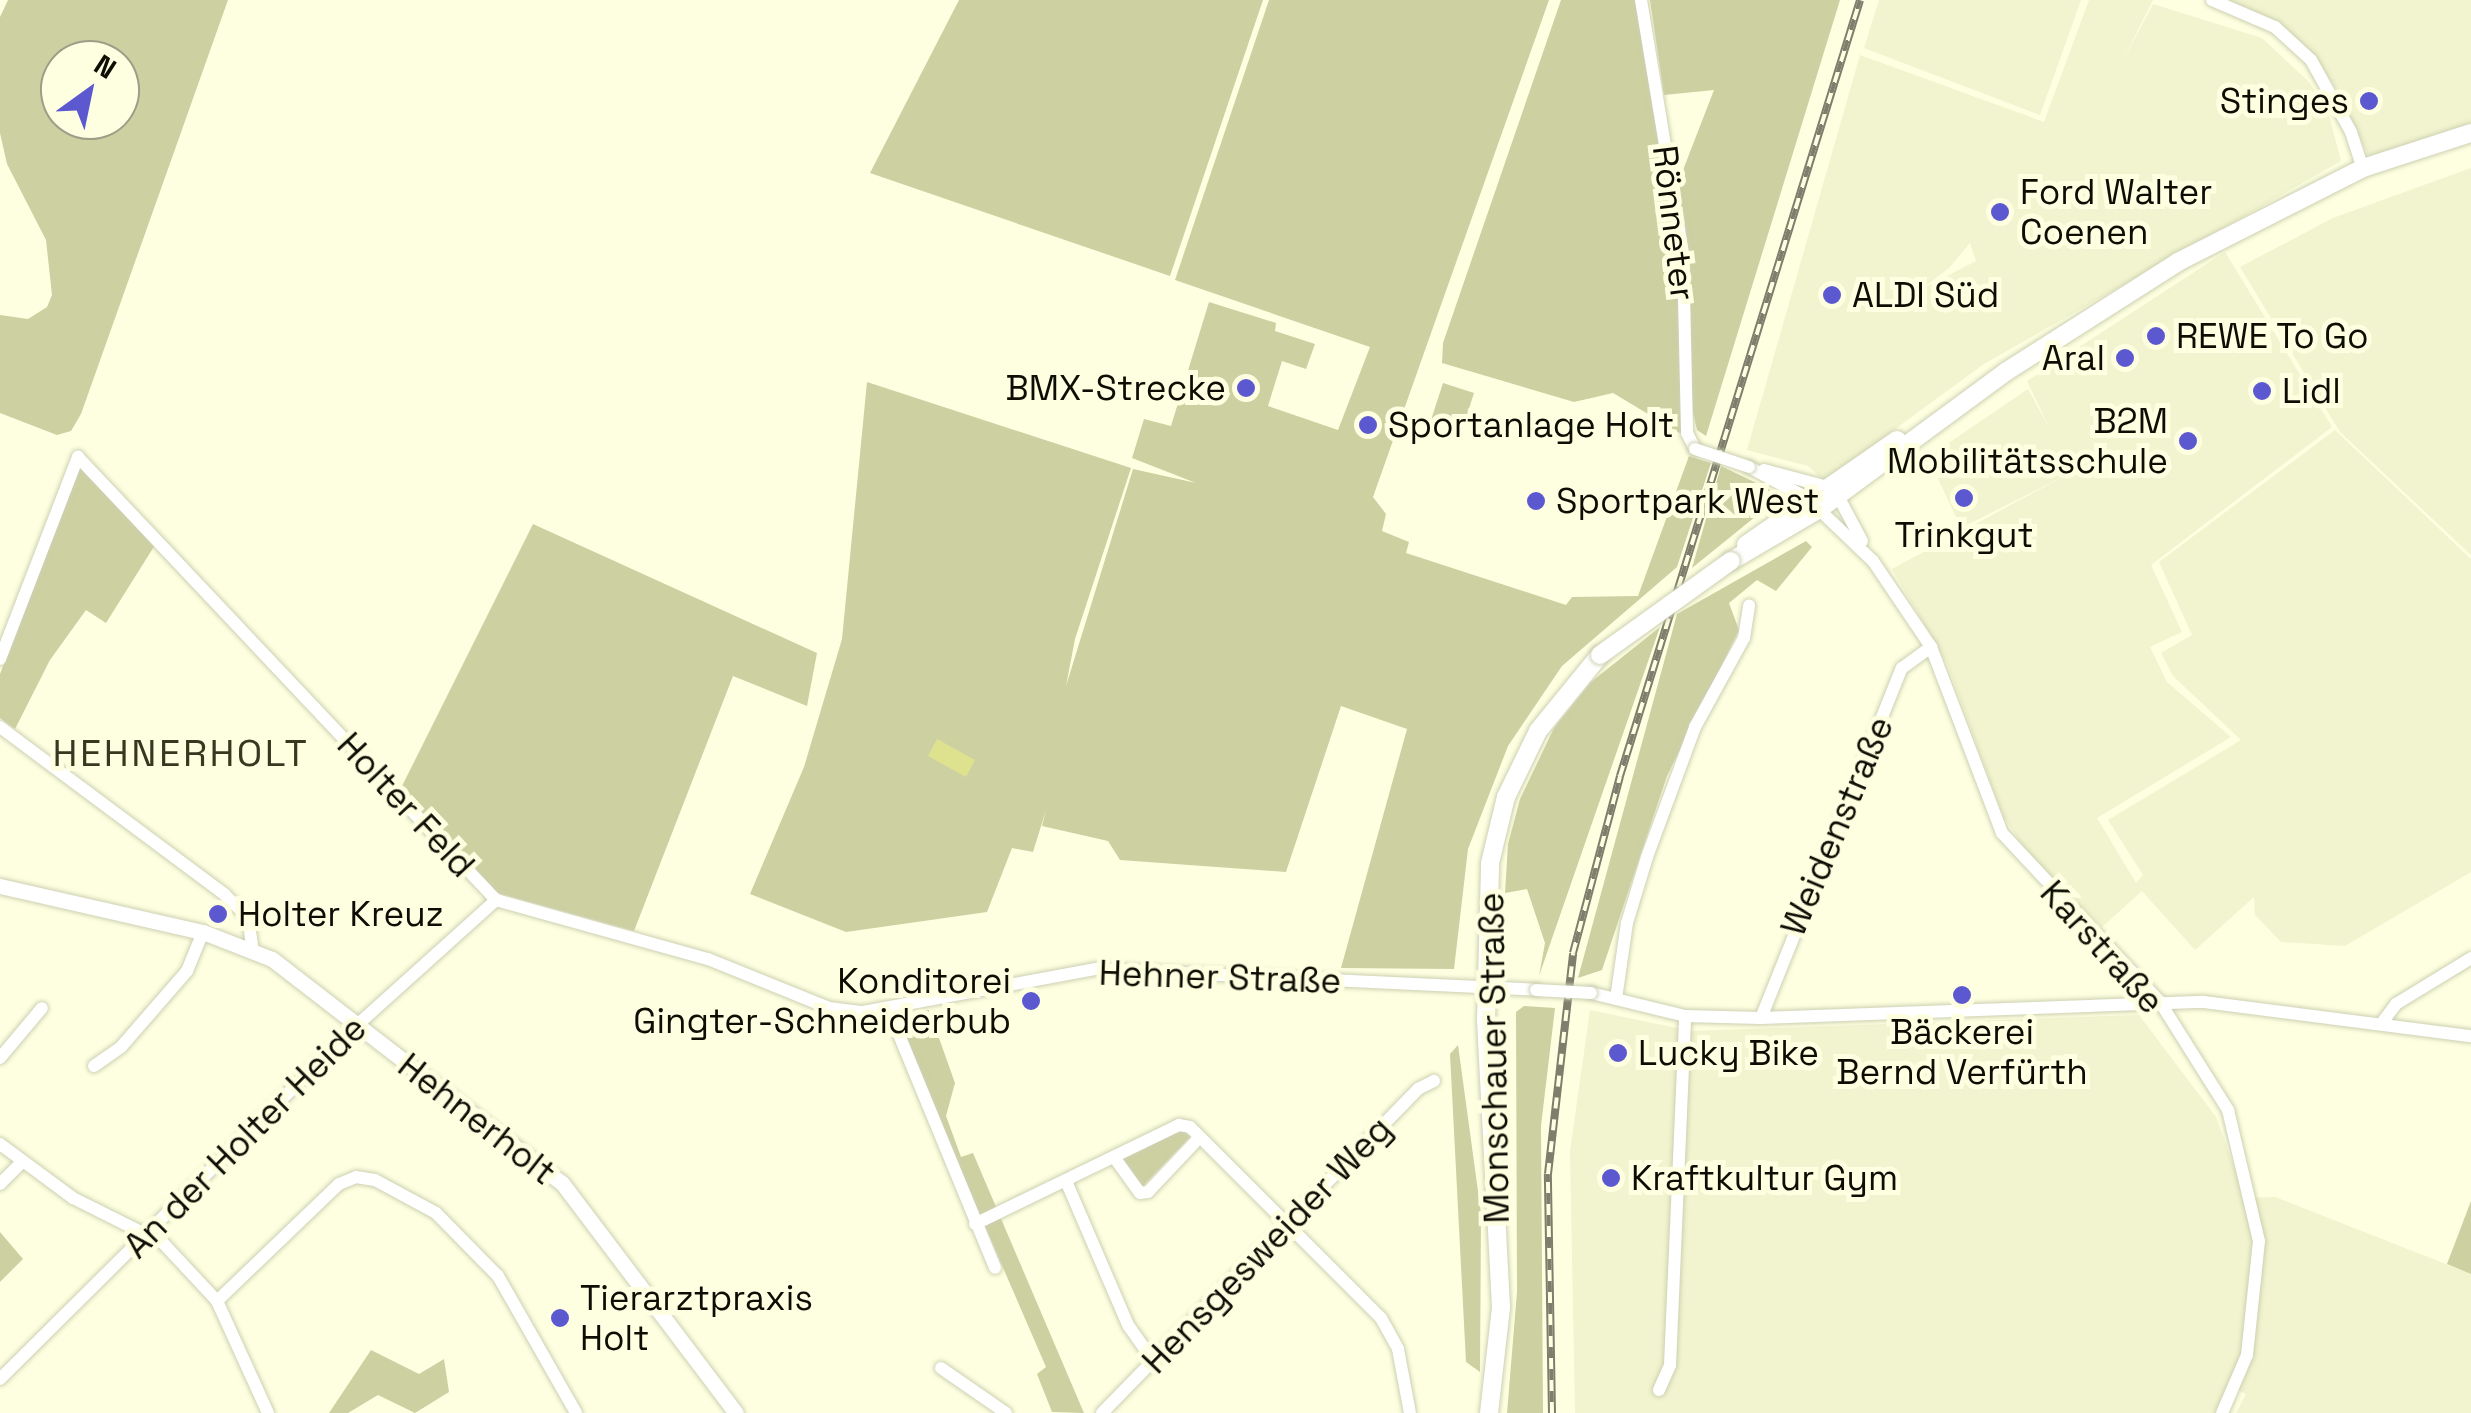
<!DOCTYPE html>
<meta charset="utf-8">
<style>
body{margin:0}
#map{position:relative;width:2471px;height:1413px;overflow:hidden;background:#fdffe0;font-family:"Space Grotesk",sans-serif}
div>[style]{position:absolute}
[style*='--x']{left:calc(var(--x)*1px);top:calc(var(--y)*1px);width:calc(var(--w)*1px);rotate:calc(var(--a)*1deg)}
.built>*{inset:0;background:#f1f4ce}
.green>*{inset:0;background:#cdd0a0}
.water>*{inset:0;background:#dee28f}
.roads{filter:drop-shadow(0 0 2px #cdd0b2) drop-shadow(0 0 2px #cdd0b2)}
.minor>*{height:12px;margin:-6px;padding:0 6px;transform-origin:6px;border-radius:6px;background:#fff}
.tertiary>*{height:15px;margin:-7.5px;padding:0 7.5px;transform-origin:7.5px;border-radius:7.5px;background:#fff}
.secondary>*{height:18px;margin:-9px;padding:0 9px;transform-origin:9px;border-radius:9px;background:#fff}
.rail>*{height:8px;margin-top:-4px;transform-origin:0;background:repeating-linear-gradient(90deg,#fdffe0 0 11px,#7d7e6b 0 22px);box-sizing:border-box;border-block:2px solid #7d7e6b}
.bridges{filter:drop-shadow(0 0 2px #cdd0b2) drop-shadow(0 0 2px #cdd0b2)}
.minor-bridge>*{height:12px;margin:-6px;padding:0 6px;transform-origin:6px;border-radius:6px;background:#fff}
.secondary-bridge>*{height:18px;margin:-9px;padding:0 9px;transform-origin:9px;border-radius:9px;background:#fff}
.dots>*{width:28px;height:28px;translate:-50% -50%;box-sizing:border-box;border:5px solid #fdffe0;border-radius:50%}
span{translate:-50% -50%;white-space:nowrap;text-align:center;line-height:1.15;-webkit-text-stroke:10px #fdffe0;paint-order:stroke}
.poi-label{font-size:35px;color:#0d0d04}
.right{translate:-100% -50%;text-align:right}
.left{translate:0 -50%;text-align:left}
.street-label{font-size:35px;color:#0d0d04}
.neighbourhood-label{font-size:38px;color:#37381f;letter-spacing:2.5px}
.north{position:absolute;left:40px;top:40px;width:100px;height:100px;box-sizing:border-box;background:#fdffe0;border:2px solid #9d9e88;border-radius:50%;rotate:33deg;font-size:28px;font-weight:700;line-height:40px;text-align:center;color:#0d0d04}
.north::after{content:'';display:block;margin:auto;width:35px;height:45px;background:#5c58d0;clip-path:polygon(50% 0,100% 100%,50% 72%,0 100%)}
</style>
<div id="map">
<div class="built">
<i style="clip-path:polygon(1879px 0,2081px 0,2040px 115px,1864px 48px)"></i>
<i style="clip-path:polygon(evenodd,2089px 0,2153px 0,2120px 66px,2153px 4px,2262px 38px,2310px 83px,2329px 115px,2341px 161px,1984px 364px,1824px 481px,1808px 466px,1747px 450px,1860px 55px,2044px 122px,2089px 0,1970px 243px,1976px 261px,1922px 289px,1949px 268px,1970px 243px)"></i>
<i style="clip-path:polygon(2212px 0,2471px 0,2471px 123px,2369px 157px,2339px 92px,2312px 53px)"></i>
<i style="clip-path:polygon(2471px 168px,2471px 555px,2340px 432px,2240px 267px,2333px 218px)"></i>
<i style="clip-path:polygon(2225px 252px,2332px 427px,2151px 565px,2182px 632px,2150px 647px,2167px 682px,2231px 737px,2097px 818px,2136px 883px,2143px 875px,2108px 820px,2241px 740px,2173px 676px,2161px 653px,2192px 635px,2159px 562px,2335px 430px,2471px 559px,2471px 872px,2345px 946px,2281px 942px,2255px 915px,2254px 897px,2195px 950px,2142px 891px,2102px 927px,2036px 865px,2003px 816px,1947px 663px,1892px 569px,2070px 473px,1961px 528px,1928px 457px,2028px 389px,2051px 431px,2027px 381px)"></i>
<i style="clip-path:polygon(1590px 1010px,1691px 1031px,2139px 1015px,2216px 1117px,2245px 1198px,2275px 1197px,2471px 1274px,2471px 1413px,2236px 1413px,2246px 1394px,2236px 1389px,2223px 1413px,1575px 1413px,1570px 1151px)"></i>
</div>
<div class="green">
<i style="clip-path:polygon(evenodd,8px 0,228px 0,81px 414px,71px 431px,57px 435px,0 413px,0 315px,28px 319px,47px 307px,52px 295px,46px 240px,7px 164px,0 133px,0 17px,8px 0,120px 60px,120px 120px,60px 120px,60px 60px,120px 60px)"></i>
<i style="clip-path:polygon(959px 0,1263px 0,1170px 276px,870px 173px)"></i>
<i style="clip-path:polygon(1269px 0,1549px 0,1373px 497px,1386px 514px,1382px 531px,1409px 542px,1406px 553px,1566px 605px,1572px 597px,1638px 596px,1689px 456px,1711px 463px,1677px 567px,1562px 666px,1508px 746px,1468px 849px,1454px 969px,1341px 968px,1407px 729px,1341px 706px,1286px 872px,1120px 860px,1108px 841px,1042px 826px,1046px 810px,1033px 852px,1012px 848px,987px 912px,846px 932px,750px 894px,804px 767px,842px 639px,867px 382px,1131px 468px,1075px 639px,1066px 686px,1133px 469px,1196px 483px,1132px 458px,1144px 419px,1171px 426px,1209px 302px,1276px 323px,1275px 331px,1315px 344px,1306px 369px,1282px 361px,1268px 406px,1338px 430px,1370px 347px,1175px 280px)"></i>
<i style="clip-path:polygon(1561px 0,1638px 0,1679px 276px,1683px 435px,1613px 393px,1574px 402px,1442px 363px,1443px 343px)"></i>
<i style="clip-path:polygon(1650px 0,1840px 0,1706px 436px,1697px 430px,1692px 408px,1690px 258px,1678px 183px,1714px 90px,1664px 95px)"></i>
<i style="clip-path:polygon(1443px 383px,1474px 393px,1462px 430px,1431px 420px)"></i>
<i style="clip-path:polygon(78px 466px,155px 545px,106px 623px,86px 610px,50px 660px,15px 729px,0 718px,0 674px)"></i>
<i style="clip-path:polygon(1721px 466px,1769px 489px,1776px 500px,1692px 568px)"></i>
<i style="clip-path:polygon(533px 524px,817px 653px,807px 706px,733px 676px,634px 931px,497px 893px,400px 790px)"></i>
<i style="clip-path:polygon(1806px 541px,1812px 547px,1776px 591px,1757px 580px,1729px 603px,1739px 630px,1667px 776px,1602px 970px,1578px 978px,1677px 614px)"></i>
<i style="clip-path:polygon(1660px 627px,1539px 976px,1545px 943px,1527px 889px,1505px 893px,1508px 844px,1520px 799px,1554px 728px,1591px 682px)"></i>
<i style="clip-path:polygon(1524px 1006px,1555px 1008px,1541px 1126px,1543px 1413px,1507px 1413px,1517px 1292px,1516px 1012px)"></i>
<i style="clip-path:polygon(929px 1010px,955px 1083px,946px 1116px,961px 1157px,973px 1153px,1084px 1413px,1052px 1412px,1037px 1374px,1046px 1367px,894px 1016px)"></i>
<i style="clip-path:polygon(1458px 1045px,1481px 1213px,1480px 1372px,1466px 1362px,1450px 1054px)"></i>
<i style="clip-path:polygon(1183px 1130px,1190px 1137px,1142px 1187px,1121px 1159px)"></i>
<i style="clip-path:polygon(2471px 1201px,2471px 1274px,2447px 1264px)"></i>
<i style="clip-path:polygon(0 1232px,23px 1259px,0 1282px)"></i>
<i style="clip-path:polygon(371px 1350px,419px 1374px,444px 1359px,449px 1392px,415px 1413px,378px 1395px,348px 1413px,329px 1413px)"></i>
</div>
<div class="water">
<i style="clip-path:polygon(937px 739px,975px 760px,966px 777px,928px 756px)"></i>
</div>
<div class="roads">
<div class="minor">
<i style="--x:1641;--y:0;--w:257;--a:80.6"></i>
<i style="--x:1683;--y:254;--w:179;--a:88.7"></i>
<i style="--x:1687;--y:433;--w:18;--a:63"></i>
<i style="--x:2212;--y:0;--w:69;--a:23.2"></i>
<i style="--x:2275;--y:27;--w:49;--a:42.5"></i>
<i style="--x:2311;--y:60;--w:82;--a:60.9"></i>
<i style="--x:2351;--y:132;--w:38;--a:72"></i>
<i style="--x:1749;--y:467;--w:66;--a:28.1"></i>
<i style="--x:1807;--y:498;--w:91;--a:43.7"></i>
<i style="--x:1873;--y:561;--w:104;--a:56"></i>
<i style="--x:1931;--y:647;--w:199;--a:69.1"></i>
<i style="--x:2002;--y:833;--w:231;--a:46.9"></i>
<i style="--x:2160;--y:1002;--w:128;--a:57.8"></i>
<i style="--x:2228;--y:1110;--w:135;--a:76.7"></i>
<i style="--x:2259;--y:1241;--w:115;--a:96"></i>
<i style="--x:2247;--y:1355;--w:63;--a:113.3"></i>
<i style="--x:1764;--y:470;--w:62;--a:14.9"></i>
<i style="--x:1824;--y:486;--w:17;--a:36"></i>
<i style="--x:1838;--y:496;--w:51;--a:61.9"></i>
<i style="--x:0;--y:659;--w:217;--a:-68.9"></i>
<i style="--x:78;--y:457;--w:609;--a:46.66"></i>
<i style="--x:496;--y:900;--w:220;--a:15.6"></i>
<i style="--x:708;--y:959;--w:131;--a:22"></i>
<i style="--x:829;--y:1008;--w:34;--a:7"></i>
<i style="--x:863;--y:1012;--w:237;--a:-10.5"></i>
<i style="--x:1096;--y:969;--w:441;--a:2.7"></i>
<i style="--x:0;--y:727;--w:281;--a:36.7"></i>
<i style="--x:225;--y:895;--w:32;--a:44"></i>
<i style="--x:248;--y:917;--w:30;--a:82"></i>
<i style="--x:1591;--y:993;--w:97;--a:13.7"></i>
<i style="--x:1685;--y:1016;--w:76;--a:1.5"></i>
<i style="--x:1761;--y:1018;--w:443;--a:-2.1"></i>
<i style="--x:2204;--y:1002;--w:269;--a:7.3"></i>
<i style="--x:1616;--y:999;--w:77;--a:-81.8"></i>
<i style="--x:1627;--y:923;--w:69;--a:-73.1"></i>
<i style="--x:1647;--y:857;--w:139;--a:-69.7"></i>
<i style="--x:1695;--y:727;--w:102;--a:-61.2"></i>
<i style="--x:1744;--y:638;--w:33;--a:-81"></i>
<i style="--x:888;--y:1008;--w:281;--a:67.6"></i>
<i style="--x:1761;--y:1018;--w:377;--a:-68.1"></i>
<i style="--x:1902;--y:668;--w:36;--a:-36"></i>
<i style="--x:2381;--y:1024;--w:25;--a:-53"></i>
<i style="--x:2396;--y:1004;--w:88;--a:-31.5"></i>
<i style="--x:0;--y:1058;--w:65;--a:-50"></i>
<i style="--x:94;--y:1066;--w:33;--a:-35"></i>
<i style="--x:121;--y:1047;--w:101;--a:-49"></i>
<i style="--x:187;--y:971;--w:42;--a:-67.7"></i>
<i style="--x:0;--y:1144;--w:91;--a:36.5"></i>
<i style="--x:73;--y:1198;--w:101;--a:26.6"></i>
<i style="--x:163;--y:1243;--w:79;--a:47"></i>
<i style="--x:217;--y:1301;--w:123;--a:65.5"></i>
<i style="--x:1114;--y:1157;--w:44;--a:54.2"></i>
<i style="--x:1140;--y:1193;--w:8;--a:-7"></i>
<i style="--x:1148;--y:1192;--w:74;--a:-46.6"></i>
<i style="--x:1066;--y:1181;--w:157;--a:66.7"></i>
<i style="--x:1128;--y:1325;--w:45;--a:54.9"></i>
<i style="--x:0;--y:1184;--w:30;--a:-45"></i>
<i style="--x:975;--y:1224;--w:227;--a:-25.9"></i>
<i style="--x:1179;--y:1125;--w:11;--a:10"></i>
<i style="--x:1190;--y:1127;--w:270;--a:45"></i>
<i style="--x:1381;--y:1318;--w:35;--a:61"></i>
<i style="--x:1398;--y:1349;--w:65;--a:79.4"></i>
<i style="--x:217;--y:1301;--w:169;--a:-43.8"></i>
<i style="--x:339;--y:1184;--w:18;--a:-22"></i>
<i style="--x:356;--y:1177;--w:19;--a:9"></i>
<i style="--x:375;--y:1180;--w:69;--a:28.4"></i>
<i style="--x:436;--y:1213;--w:88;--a:45.5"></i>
<i style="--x:498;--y:1276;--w:158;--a:60.3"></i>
<i style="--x:941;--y:1368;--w:79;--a:34.7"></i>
<i style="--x:0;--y:1379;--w:500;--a:-44.8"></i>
<i style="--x:355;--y:1027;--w:190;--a:-42"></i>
<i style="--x:1659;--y:1390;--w:27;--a:-66"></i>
<i style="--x:1670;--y:1365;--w:349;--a:-87.5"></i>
<i style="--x:1102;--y:1413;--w:453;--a:-45.7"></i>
<i style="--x:1418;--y:1089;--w:18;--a:-27"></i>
</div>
<div class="tertiary">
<i style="--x:0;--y:886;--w:208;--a:12.8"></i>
<i style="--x:203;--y:932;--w:74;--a:21.4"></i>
<i style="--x:272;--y:959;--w:366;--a:37.7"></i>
<i style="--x:562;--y:1183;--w:288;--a:52.9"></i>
</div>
<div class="secondary">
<i style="--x:1746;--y:545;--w:184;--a:-34.8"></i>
<i style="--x:1731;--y:561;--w:104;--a:-30.5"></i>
<i style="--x:1821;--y:508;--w:231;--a:-36.4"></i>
<i style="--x:2007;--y:371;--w:203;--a:-32.5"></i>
<i style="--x:2178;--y:262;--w:208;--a:-26.9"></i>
<i style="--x:2363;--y:168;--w:114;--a:-18"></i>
<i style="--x:1489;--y:1413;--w:107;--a:-83.5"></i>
<i style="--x:1501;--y:1307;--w:287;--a:-93"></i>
<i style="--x:1486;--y:1020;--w:157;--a:-88.5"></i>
<i style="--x:1490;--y:863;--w:68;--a:-76.4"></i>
<i style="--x:1506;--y:797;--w:73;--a:-64.1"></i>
<i style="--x:1538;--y:731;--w:98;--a:-50.8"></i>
</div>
</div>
<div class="rail">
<i style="--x:1552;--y:1413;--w:239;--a:-91"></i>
<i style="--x:1548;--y:1174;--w:222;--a:-83.5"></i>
<i style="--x:1573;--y:953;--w:183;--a:-75.1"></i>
<i style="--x:1620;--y:776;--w:812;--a:-72.81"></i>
</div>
<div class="bridges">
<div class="minor-bridge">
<i style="--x:1695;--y:449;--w:57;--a:18.4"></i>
<i style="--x:1536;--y:990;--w:55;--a:3.1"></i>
</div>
<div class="secondary-bridge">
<i style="--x:1600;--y:655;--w:161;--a:-35.7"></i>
</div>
</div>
<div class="dots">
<i style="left:2369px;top:101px;background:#5c58d0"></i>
<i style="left:2000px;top:212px;background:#5c58d0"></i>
<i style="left:1832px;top:295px;background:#5c58d0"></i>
<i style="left:2156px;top:336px;background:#5c58d0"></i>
<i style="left:2125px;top:358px;background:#5c58d0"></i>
<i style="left:1246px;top:388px;background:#5c58d0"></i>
<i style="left:2262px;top:391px;background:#5c58d0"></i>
<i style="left:1368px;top:425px;background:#5c58d0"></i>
<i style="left:2188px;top:441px;background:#5c58d0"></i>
<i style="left:1964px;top:498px;background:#5c58d0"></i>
<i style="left:1536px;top:501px;background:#5c58d0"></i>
<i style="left:218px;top:914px;background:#5c58d0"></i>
<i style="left:1962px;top:995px;background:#5c58d0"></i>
<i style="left:1031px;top:1001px;background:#5c58d0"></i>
<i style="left:1618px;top:1053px;background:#5c58d0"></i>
<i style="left:1611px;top:1178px;background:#5c58d0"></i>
<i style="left:560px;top:1318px;background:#5c58d0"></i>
</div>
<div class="poi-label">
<span class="right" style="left:2349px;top:101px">Stinges</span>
<span class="left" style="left:2020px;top:212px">Ford Walter<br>Coenen</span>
<span class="left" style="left:1852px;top:295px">ALDI Süd</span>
<span class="left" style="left:2176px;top:336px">REWE To Go</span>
<span class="right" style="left:2105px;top:358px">Aral</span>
<span class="right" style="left:1226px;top:388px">BMX-Strecke</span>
<span class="left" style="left:2282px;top:391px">Lidl</span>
<span class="right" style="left:2168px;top:441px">B2M<br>Mobilitätsschule</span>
<span class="left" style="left:1388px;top:425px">Sportanlage Holt</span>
<span class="left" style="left:1556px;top:501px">Sportpark West</span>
<span style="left:1964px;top:535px">Trinkgut</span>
<span class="left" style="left:238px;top:914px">Holter Kreuz</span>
<span class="right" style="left:1011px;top:1001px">Konditorei<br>Gingter-Schneiderbub</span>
<span style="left:1962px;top:1052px">Bäckerei<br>Bernd Verfürth</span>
<span class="left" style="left:1638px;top:1053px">Lucky Bike</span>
<span class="left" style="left:1631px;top:1178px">Kraftkultur Gym</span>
<span class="left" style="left:580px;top:1318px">Tierarztpraxis<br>Holt</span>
</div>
<div class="street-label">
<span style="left:1674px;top:223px;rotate:83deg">Rönneter</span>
<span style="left:406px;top:805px;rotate:47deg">Holter Feld</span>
<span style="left:1837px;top:826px;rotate:-67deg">Weidenstraße</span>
<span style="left:2102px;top:947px;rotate:48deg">Karstraße</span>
<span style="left:1220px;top:977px;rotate:2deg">Hehner Straße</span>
<span style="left:1494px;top:1058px;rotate:-91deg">Monschauer Straße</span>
<span style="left:477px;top:1119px;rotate:38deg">Hehnerholt</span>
<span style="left:245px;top:1137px;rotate:-45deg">An der Holter Heide</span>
<span style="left:1267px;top:1245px;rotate:-46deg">Hensgesweider Weg</span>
</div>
<div class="neighbourhood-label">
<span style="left:181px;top:754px">HEHNERHOLT</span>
</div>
<div class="north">N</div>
</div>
